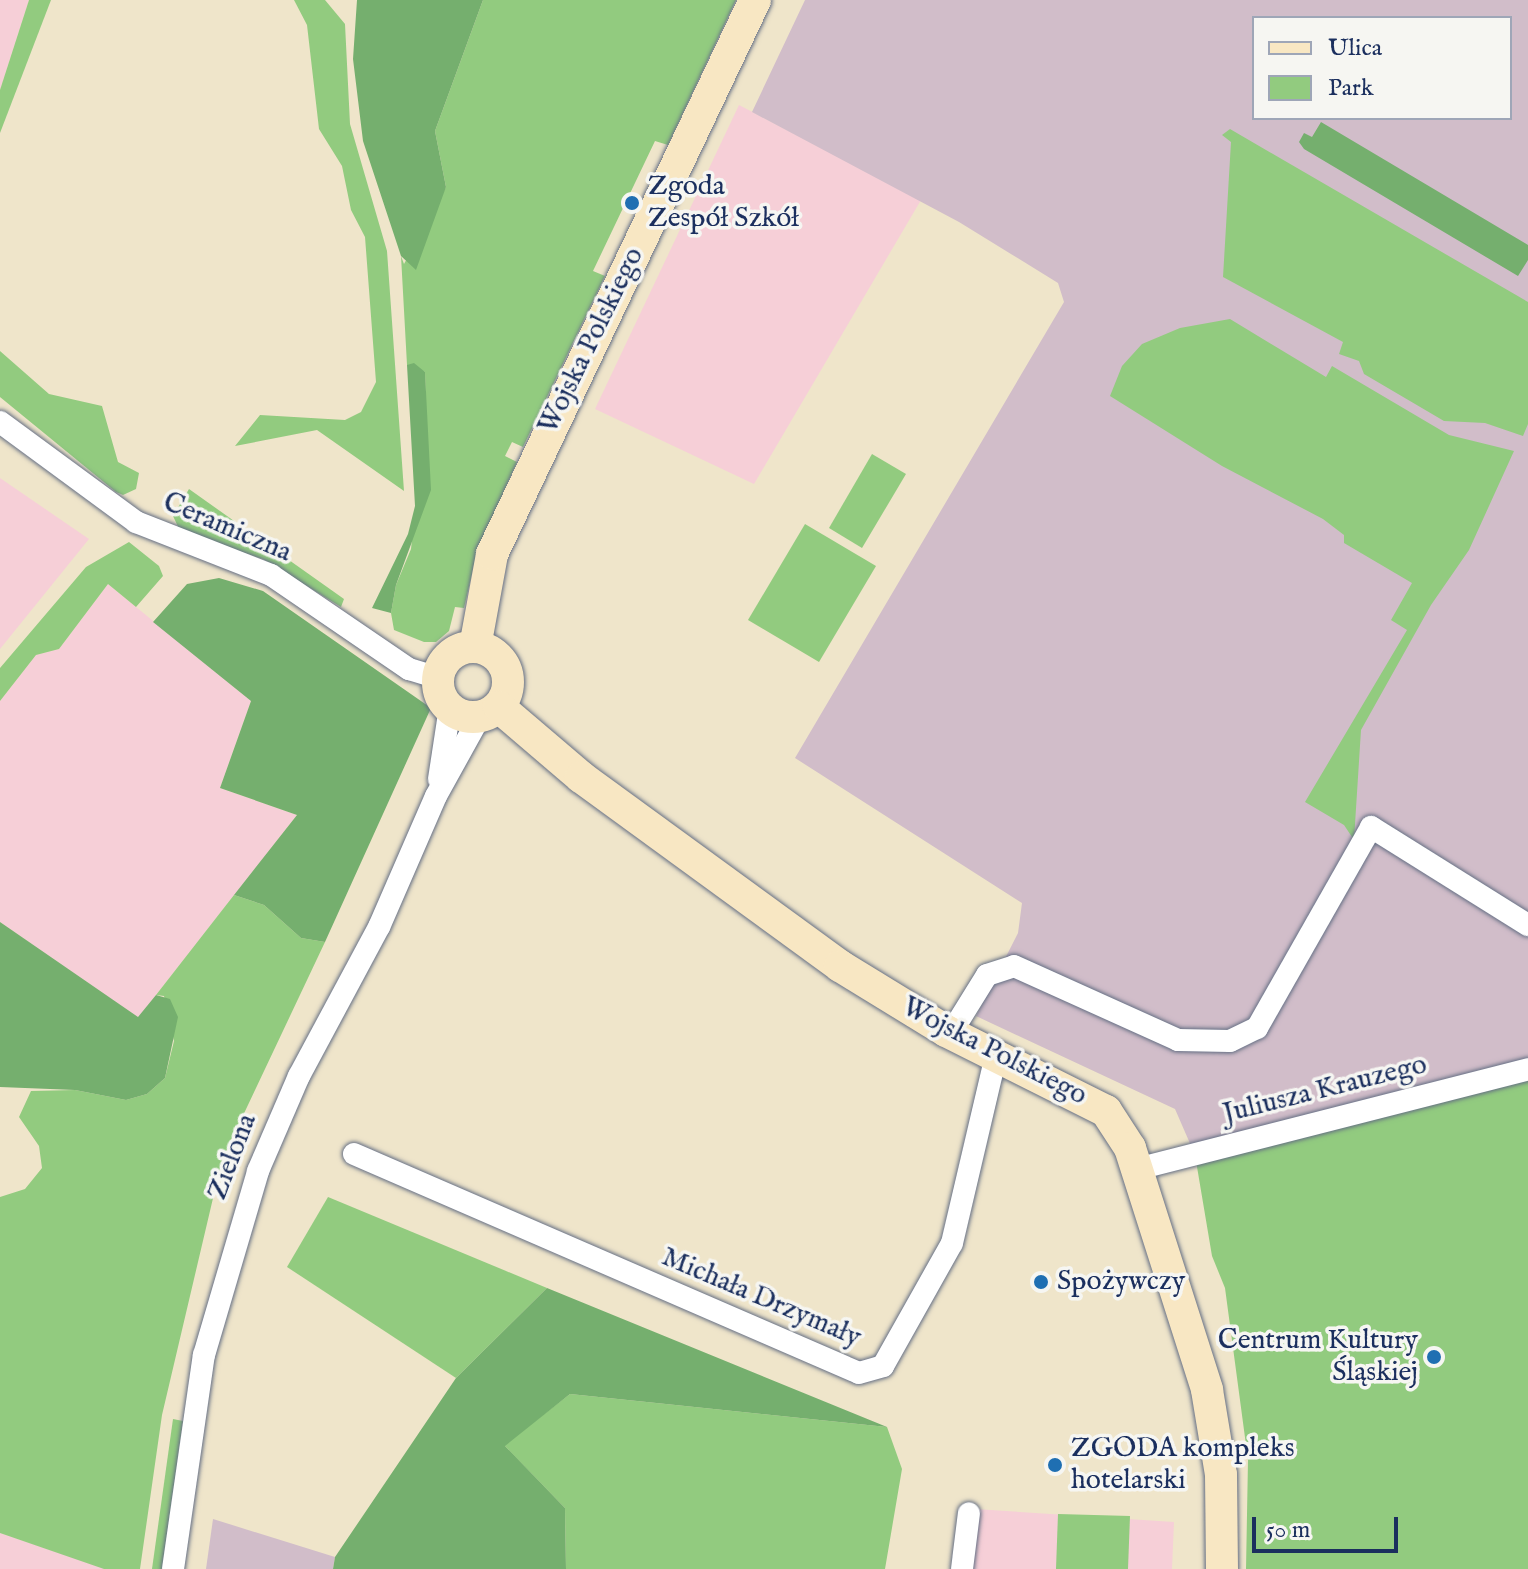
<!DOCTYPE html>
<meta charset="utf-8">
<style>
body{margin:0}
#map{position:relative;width:1528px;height:1569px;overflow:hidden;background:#efe5ca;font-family:"IM FELL English",serif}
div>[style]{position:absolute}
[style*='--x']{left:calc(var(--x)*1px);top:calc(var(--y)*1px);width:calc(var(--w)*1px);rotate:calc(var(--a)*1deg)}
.built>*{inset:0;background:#f6cfd7}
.industrial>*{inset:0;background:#d1bdc9}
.green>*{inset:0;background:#92cb7f}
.forest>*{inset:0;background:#75af6e}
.roads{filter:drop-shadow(0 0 2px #656f84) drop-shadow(0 0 2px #656f84)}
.street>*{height:22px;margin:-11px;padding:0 11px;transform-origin:11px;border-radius:11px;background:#fff}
.secondary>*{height:32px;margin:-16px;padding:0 16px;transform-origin:16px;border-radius:16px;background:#f8e7c3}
.secondary>.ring{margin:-16px;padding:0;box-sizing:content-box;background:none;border:32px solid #f8e7c3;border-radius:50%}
.dots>*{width:22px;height:22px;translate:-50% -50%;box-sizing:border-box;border:4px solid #f6f6f2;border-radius:50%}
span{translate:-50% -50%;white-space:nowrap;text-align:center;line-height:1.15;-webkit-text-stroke:7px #f6f6f2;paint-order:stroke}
.poi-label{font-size:28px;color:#1b2f5e}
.left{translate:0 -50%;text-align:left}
.right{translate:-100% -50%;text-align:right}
.street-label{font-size:28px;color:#1b2f5e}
.legend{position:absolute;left:1252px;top:16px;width:260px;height:104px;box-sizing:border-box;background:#f6f6f2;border:2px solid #9ea6b7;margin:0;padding:10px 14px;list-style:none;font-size:24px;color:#1b2f5e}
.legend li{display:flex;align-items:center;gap:16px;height:40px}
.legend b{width:40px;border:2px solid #9ea6b7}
.scale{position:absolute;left:1252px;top:1517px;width:146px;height:36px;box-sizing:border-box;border:4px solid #1b2f5e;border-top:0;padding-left:10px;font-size:24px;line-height:28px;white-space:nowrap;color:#1b2f5e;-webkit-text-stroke:6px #f6f6f2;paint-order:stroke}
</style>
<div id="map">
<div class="built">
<i style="clip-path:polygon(0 0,29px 0,0 90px)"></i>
<i style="clip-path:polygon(739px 105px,921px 200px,754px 484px,595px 409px)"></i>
<i style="clip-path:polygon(0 478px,89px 539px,0 649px)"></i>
<i style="clip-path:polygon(108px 584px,251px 701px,220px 788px,297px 815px,138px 1018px,0 922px,0 701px,36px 655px,59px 649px)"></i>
<i style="clip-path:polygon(975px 1509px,1174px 1522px,1172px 1569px,970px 1569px)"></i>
<i style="clip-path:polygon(0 1533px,104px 1568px,104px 1569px,0 1569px)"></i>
</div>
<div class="industrial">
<i style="clip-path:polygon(evenodd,805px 0,1528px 0,1528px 1065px,1195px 1155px,1175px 1109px,976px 1016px,1018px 933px,1022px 903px,795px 758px,1064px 302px,1058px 283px,959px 222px,752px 112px,805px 0,1254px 18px,1510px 18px,1510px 118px,1254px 118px,1254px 18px)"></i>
<i style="clip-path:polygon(213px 1519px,335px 1557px,333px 1569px,206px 1569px)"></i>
</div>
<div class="green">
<i style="clip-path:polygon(29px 0,51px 0,0 133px,0 90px)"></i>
<i style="clip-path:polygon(294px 0,325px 0,345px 24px,350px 124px,387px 251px,404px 491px,317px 430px,235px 446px,260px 415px,345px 420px,361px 412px,376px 382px,365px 237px,351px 210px,342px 166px,319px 129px,307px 25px)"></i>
<i style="clip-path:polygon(483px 0,736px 0,668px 145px,655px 141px,593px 271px,605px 276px,523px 447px,512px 442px,505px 456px,517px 462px,477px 552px,464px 608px,455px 607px,449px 631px,436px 642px,424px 642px,394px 630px,391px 613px,396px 585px,411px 549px,426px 403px,425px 372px,407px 365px,401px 256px,404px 264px,446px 187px,435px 131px)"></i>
<i style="clip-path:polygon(1230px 129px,1528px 302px,1528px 424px,1523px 436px,1485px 423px,1444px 421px,1364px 374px,1359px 361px,1339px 354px,1343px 342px,1223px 277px,1231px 142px,1222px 135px)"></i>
<i style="clip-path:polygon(1230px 319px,1326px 377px,1332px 366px,1449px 435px,1514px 451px,1469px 550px,1431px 605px,1361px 730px,1354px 840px,1344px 825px,1305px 802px,1407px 630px,1391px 620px,1412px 583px,1344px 543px,1344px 535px,1323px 519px,1222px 466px,1110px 396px,1122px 366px,1142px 344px,1180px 328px)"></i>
<i style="clip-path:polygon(0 351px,49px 394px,102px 406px,118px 462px,139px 473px,136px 489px,123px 495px,116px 492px,0 397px)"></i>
<i style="clip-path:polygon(872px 454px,906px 474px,862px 548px,829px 528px)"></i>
<i style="clip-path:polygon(189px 489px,344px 599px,341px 607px,263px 559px,181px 533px,173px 516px)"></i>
<i style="clip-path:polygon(805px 524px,876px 566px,819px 662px,748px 620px)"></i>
<i style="clip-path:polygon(129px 542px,159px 566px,163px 576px,136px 607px,108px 584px,59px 649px,36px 655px,0 701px,0 668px,86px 567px)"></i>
<i style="clip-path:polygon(234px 895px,264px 905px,301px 938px,325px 942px,222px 1160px,162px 1415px,140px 1569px,104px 1569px,0 1533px,0 1197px,25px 1189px,42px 1168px,39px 1146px,19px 1117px,31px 1091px,75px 1090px,126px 1100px,147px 1094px,165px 1078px,174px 1041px,164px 996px,156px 995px)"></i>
<i style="clip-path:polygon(1528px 1065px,1528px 1569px,1246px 1569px,1248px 1460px,1225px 1288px,1212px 1256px,1195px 1155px)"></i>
<i style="clip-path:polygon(328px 1197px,547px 1288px,456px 1378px,287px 1267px)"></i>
<i style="clip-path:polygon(570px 1394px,887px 1427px,902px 1469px,885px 1569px,566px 1569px,565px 1508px,504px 1445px)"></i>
<i style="clip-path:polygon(173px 1419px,183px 1421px,162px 1569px,152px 1569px)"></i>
<i style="clip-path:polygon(1058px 1514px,1130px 1516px,1128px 1569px,1056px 1569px)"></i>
</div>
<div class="forest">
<i style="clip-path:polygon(357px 0,483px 0,435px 131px,446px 187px,416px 270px,401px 256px,363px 141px,353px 59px)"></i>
<i style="clip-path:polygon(1321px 122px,1528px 245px,1528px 260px,1518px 276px,1304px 149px,1299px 142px,1304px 133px,1312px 137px)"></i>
<i style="clip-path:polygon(414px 363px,425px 372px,431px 490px,396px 585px,391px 613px,372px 608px,408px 534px,415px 506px,407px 365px)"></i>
<i style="clip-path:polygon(219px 578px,263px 591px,431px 708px,325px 942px,301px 938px,264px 905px,234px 895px,297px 815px,220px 788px,251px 701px,153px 622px,187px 584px)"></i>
<i style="clip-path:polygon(0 922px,138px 1017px,156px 995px,170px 999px,178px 1017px,165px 1078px,147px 1094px,126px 1100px,75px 1090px,0 1087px)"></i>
<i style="clip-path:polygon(547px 1288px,887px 1427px,570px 1394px,505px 1446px,565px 1508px,566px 1569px,333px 1569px,335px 1557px,456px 1378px)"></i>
</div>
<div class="roads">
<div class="street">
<i style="--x:0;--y:422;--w:169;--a:36.3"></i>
<i style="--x:136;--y:522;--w:145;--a:21.4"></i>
<i style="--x:271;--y:575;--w:167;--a:34.3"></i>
<i style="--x:409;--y:669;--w:30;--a:17"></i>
<i style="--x:439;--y:779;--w:73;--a:-81.3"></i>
<i style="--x:951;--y:1033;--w:68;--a:-58.2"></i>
<i style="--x:987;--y:975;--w:28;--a:-18"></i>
<i style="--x:1014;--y:966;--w:180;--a:24.3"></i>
<i style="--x:1178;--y:1040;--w:52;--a:1.1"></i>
<i style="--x:1230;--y:1041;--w:30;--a:-26"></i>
<i style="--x:1257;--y:1028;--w:231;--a:-60.4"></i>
<i style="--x:1371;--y:827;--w:185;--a:32"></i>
<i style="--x:354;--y:1154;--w:550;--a:23.44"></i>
<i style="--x:859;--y:1373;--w:25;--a:-16"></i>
<i style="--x:883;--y:1366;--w:141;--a:-60.7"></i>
<i style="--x:952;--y:1243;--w:193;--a:-76.8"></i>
<i style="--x:1137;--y:1169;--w:404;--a:-14.3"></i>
<i style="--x:173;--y:1569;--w:216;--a:-81.8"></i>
<i style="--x:204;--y:1355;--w:192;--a:-73.6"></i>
<i style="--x:258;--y:1171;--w:103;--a:-66.7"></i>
<i style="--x:299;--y:1076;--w:169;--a:-61.8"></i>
<i style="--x:379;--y:927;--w:143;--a:-66.5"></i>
<i style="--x:436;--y:796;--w:89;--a:-61.1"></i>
<i style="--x:962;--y:1569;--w:56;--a:-82.9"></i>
</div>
<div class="secondary">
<i class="ring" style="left:438px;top:647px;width:38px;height:38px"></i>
<i style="--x:475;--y:647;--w:95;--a:-79.6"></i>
<i style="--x:492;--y:554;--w:613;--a:-64.6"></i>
<i style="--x:499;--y:707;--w:108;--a:40.5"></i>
<i style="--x:581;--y:777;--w:321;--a:36.1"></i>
<i style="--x:840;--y:966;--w:124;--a:31.5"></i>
<i style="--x:946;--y:1031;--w:179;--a:26.6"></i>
<i style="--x:1106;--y:1111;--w:44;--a:57"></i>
<i style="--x:1130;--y:1148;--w:254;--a:72.3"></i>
<i style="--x:1207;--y:1390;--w:86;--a:80.6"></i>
<i style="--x:1221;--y:1475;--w:94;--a:89.4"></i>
</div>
</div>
<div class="dots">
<i style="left:632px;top:203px;background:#1f6fb2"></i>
<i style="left:1041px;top:1282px;background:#1f6fb2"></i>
<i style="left:1434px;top:1357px;background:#1f6fb2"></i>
<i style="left:1055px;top:1465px;background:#1f6fb2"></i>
</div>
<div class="poi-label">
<span class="left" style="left:648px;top:203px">Zgoda<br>Zespół Szkół</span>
<span class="left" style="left:1057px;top:1282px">Spożywczy</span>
<span class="right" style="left:1418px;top:1357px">Centrum Kultury<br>Śląskiej</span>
<span class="left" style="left:1071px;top:1465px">ZGODA kompleks<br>hotelarski</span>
</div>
<div class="street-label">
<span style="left:592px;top:341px;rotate:-64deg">Wojska Polskiego</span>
<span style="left:227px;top:528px;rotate:23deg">Ceramiczna</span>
<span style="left:994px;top:1052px;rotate:27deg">Wojska Polskiego</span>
<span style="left:1325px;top:1090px;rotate:-14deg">Juliusza Krauzego</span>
<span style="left:233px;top:1157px;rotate:-69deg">Zielona</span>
<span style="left:761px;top:1298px;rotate:23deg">Michała Drzymały</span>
</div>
<ul class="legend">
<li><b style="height:10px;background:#f8e7c3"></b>Ulica</li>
<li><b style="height:22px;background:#92cb7f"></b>Park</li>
</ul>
<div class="scale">50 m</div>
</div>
